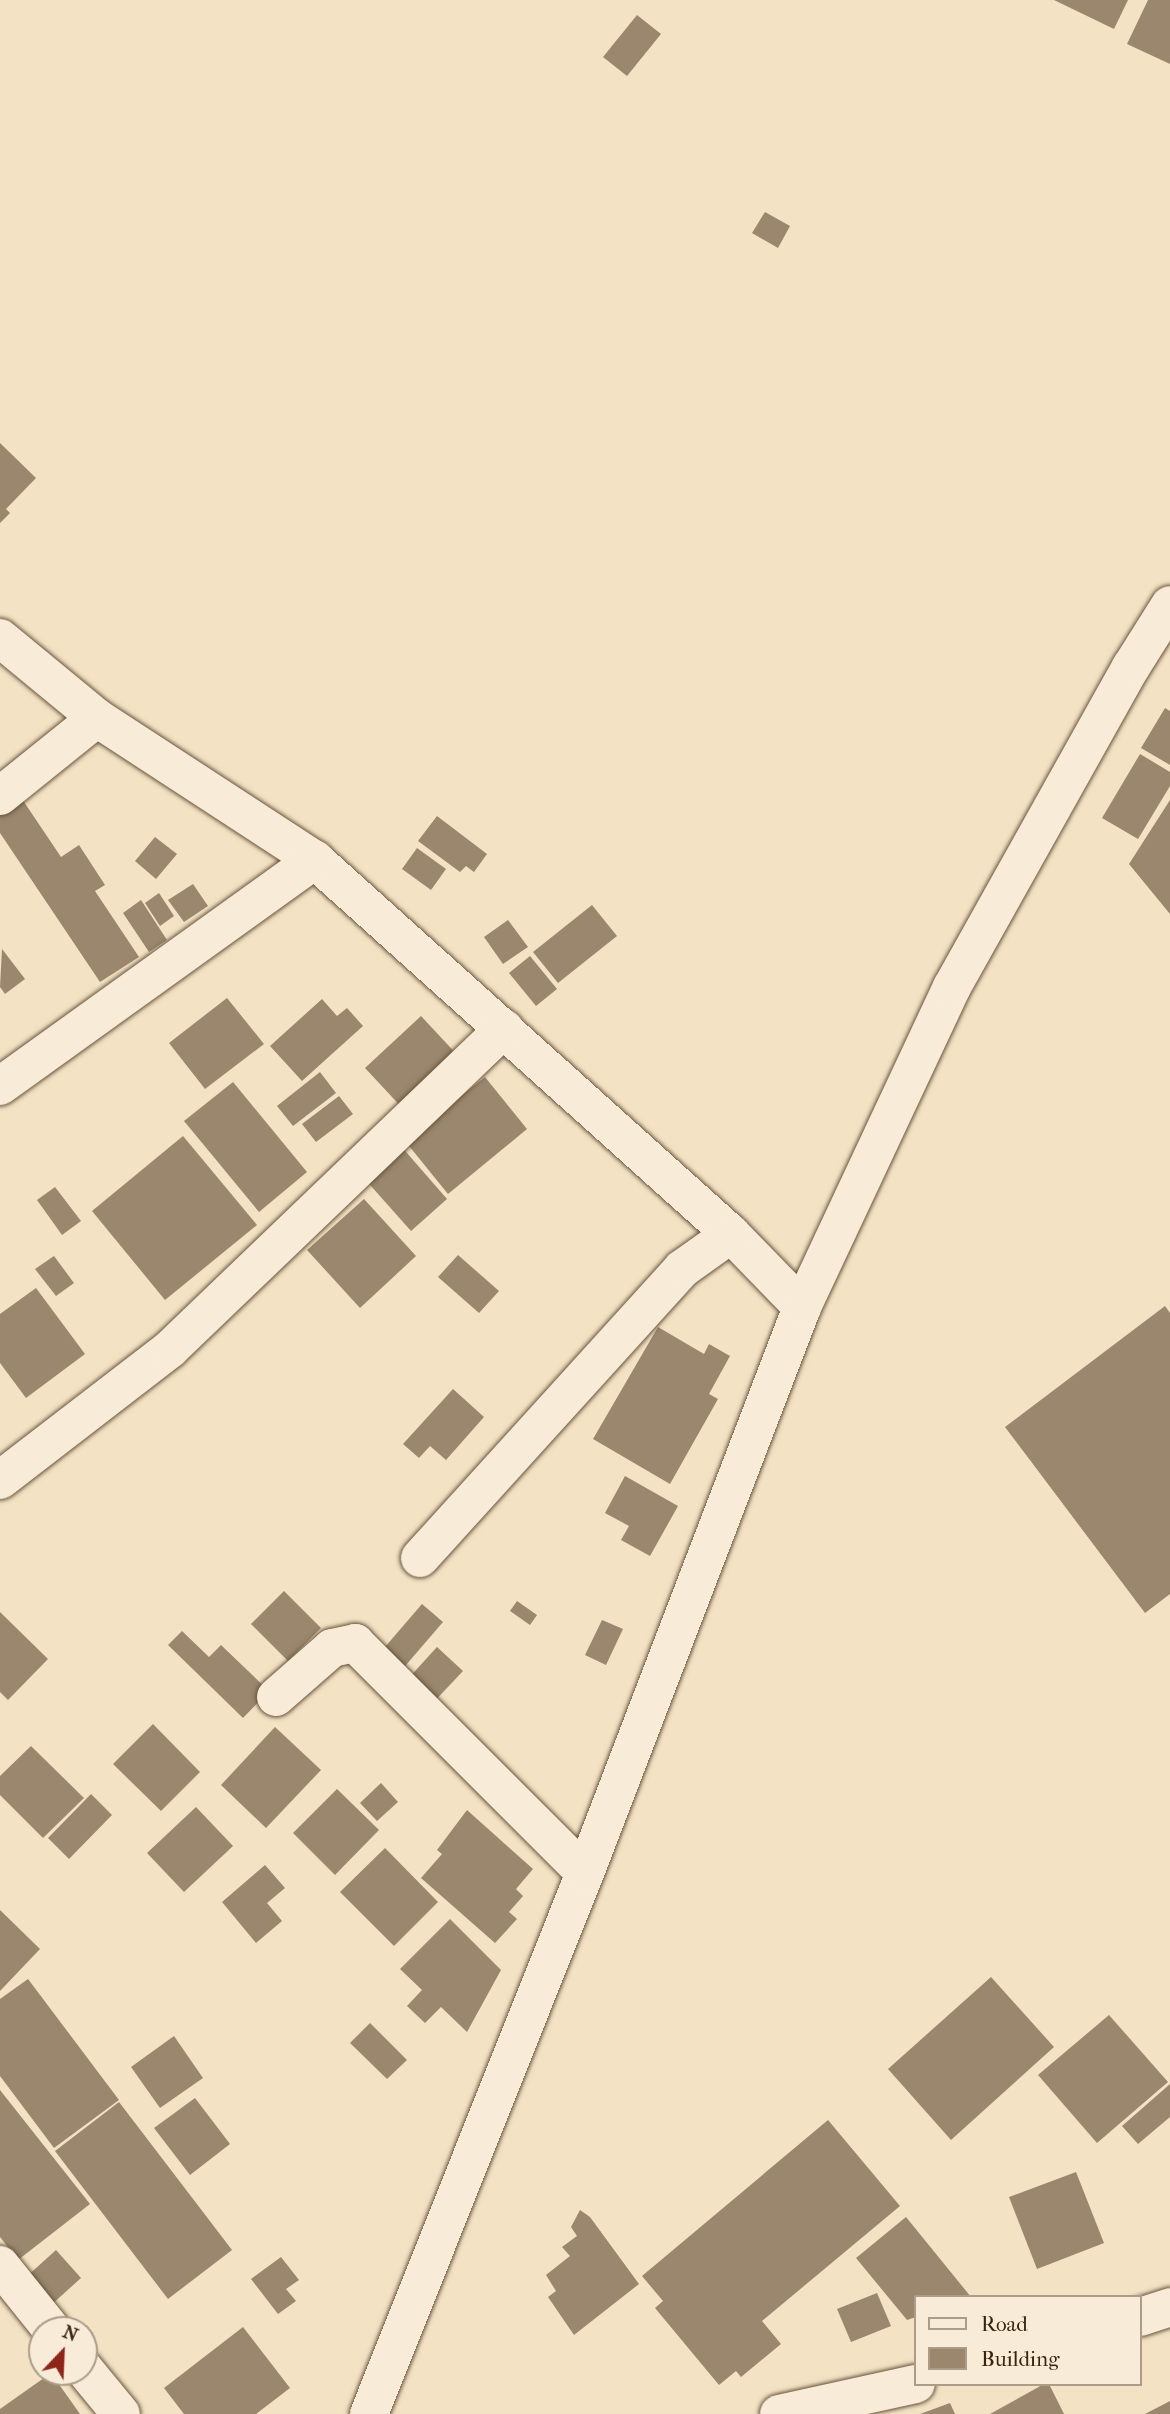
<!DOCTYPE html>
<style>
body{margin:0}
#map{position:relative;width:1170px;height:2414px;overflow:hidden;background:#f4e2c4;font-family:"IM FELL French Canon",serif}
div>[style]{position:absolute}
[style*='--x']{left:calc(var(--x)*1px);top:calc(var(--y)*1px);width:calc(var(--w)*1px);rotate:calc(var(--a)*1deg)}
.building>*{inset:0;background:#9a876d}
.roads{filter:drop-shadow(0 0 2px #68543c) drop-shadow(0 0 2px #68543c)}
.minor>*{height:38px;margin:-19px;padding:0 19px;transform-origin:19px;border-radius:19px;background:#f8ecd9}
span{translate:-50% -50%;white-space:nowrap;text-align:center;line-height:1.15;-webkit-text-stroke:7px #f8ecd9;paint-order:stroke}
.legend{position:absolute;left:914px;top:2295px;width:228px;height:91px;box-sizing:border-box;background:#f8ecd9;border:2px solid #ac9c88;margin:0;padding:9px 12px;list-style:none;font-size:21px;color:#39240e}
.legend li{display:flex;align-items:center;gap:14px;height:35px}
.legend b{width:35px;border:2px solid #ac9c88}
.north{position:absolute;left:28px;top:2316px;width:70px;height:70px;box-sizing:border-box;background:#f8ecd9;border:2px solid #ac9c88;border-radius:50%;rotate:23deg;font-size:19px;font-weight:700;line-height:28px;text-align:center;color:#39240e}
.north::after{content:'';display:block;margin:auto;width:24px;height:32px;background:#8f2418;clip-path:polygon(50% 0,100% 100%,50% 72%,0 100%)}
</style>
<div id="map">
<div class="building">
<i style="clip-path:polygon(1054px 0,1128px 0,1114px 29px)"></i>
<i style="clip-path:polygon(1148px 0,1170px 0,1170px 64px,1127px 44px)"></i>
<i style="clip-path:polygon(637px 15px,661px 34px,627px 76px,603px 57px)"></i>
<i style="clip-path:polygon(765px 212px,790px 226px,778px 248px,752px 233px)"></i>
<i style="clip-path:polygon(0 443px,36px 478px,6px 509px,10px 513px,0 523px)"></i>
<i style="clip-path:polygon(1165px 708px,1170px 711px,1170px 765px,1141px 748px)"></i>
<i style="clip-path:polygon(1140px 754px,1170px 772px,1170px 786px,1138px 839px,1102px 818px)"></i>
<i style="clip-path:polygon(18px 793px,61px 857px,79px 845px,105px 885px,95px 891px,139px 957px,100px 982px,0 833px,0 805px)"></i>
<i style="clip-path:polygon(1170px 800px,1170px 914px,1129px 864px)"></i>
<i style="clip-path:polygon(437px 816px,487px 854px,474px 872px,466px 866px,460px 872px,418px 841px)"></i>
<i style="clip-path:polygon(155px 837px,177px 854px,156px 879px,135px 861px)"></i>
<i style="clip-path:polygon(417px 848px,446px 869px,431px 890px,402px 869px)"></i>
<i style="clip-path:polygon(193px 884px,208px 906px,184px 922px,168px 900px)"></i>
<i style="clip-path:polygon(159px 893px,174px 916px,160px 926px,145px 903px)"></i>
<i style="clip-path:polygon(141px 900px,167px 940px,149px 952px,123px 913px)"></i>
<i style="clip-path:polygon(592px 905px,617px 936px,558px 983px,533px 952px)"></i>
<i style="clip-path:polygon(508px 920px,528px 947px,503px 964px,484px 937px)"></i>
<i style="clip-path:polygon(2px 949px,25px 979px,5px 994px,0 987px)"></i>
<i style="clip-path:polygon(530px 956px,557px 989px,536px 1006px,509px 973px)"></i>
<i style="clip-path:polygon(227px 998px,264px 1044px,205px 1089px,169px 1043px)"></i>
<i style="clip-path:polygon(322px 999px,337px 1016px,347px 1008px,363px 1026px,302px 1081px,270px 1046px)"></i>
<i style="clip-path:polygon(421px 1016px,462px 1060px,406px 1112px,365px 1068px)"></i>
<i style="clip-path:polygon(320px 1072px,336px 1093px,293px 1126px,277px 1106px)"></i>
<i style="clip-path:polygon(485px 1077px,527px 1129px,448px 1194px,405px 1141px)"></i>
<i style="clip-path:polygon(233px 1082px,307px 1172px,259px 1212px,184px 1121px)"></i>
<i style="clip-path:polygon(339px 1096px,353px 1114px,316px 1142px,302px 1124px)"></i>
<i style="clip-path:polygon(183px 1136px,257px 1225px,165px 1300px,92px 1211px)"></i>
<i style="clip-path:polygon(400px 1145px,447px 1199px,411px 1231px,363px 1177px)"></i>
<i style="clip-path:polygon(55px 1187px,81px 1221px,62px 1235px,37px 1200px)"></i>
<i style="clip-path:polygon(364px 1199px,416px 1256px,360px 1308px,307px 1250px)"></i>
<i style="clip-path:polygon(458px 1255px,499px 1291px,479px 1313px,438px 1277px)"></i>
<i style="clip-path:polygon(54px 1256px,74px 1283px,56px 1296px,35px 1269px)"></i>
<i style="clip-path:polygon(36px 1288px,85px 1354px,26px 1398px,0 1363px,0 1314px)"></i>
<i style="clip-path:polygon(1165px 1306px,1170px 1313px,1170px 1594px,1145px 1613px,1005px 1427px)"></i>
<i style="clip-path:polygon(658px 1327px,704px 1354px,709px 1344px,730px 1356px,709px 1394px,718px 1399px,670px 1484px,593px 1439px)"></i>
<i style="clip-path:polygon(453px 1389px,484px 1417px,446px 1460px,430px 1446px,419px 1458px,403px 1444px)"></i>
<i style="clip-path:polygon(625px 1476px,678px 1506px,650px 1556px,621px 1540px,629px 1526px,605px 1513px)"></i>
<i style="clip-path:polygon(284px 1591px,321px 1628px,288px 1661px,251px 1624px)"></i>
<i style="clip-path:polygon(517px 1601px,537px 1615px,530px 1625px,510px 1611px)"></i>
<i style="clip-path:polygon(422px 1604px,443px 1622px,400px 1672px,379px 1654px)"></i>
<i style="clip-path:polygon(0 1612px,48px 1659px,8px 1700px,0 1692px)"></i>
<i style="clip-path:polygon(602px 1620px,623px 1629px,606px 1665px,585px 1655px)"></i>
<i style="clip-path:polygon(182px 1631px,209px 1657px,221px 1645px,269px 1691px,243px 1718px,168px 1645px)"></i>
<i style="clip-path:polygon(437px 1647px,463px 1671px,430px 1706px,405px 1682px)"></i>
<i style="clip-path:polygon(153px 1724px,200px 1772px,161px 1811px,113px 1764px)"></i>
<i style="clip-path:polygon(275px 1727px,321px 1770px,266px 1828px,221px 1785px)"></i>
<i style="clip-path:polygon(31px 1746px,84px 1798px,43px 1838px,0 1795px,0 1776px)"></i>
<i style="clip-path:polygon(381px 1783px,398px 1802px,377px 1821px,360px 1803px)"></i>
<i style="clip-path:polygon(337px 1789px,379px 1830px,335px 1875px,293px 1833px)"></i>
<i style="clip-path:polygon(91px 1794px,112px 1815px,69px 1859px,48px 1838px)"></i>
<i style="clip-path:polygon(196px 1807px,233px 1846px,184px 1892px,147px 1853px)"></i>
<i style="clip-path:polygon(467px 1810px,533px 1869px,516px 1889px,523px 1896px,509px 1912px,517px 1919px,495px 1943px,421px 1878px,442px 1854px,437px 1850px)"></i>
<i style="clip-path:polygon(385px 1848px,438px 1902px,394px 1946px,340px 1892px)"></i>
<i style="clip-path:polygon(265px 1865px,285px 1888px,267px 1903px,282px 1921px,256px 1943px,222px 1902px)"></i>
<i style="clip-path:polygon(0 1910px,40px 1949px,0 1991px)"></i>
<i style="clip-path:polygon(450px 1919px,501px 1970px,467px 2032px,441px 2007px,425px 2023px,407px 2006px,422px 1990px,400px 1969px)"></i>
<i style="clip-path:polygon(991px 1977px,1054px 2047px,951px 2140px,888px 2069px)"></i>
<i style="clip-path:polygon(28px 1979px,119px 2100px,54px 2148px,0 2076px,0 1999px)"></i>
<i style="clip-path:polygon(1109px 2015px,1168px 2082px,1097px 2143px,1038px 2075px)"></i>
<i style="clip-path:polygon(370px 2023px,407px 2060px,387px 2079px,350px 2043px)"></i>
<i style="clip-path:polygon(174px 2036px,203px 2078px,160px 2108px,131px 2067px)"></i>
<i style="clip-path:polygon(1170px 2084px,1170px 2117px,1138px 2144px,1122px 2126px)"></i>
<i style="clip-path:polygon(0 2090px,90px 2204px,18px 2260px,0 2237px)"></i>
<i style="clip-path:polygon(195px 2098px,230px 2144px,190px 2175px,154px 2128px)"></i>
<i style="clip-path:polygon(119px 2102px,232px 2250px,168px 2299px,55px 2151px)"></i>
<i style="clip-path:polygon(828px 2120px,900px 2206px,762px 2321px,781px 2344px,741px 2377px,736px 2371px,719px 2385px,655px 2308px,663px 2301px,642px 2276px)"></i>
<i style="clip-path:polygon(1076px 2172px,1104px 2243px,1037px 2269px,1009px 2197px)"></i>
<i style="clip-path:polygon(580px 2210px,590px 2217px,639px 2284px,574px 2335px,548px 2297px,556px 2291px,546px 2275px,570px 2256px,562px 2247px,577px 2236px,571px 2227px)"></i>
<i style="clip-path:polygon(906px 2217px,971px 2297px,916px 2297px,916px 2317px,907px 2320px,856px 2258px)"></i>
<i style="clip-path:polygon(56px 2250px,81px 2278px,50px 2306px,25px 2278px)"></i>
<i style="clip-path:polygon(281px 2257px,299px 2280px,286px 2289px,296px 2301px,278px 2314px,251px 2279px)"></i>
<i style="clip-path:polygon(877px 2293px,891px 2326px,851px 2342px,837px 2309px)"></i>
<i style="clip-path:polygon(243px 2327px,290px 2388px,256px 2414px,184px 2414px,164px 2388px)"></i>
<i style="clip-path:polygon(51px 2373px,80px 2414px,0 2414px,0 2409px)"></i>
<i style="clip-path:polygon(1044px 2384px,1049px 2384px,1064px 2414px,990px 2414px)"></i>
<i style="clip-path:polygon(1170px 2401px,1170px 2414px,1145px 2414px)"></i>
<i style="clip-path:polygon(950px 2403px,955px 2414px,920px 2414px)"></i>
</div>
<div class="roads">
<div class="minor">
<i style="--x:0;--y:638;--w:126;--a:39.5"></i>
<i style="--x:97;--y:718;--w:260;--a:33.1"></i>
<i style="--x:315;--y:860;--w:559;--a:41.96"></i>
<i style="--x:731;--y:1234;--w:102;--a:45.8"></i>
<i style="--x:0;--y:796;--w:124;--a:-38.8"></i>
<i style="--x:0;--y:1086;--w:388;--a:-35.7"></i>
<i style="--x:0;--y:1480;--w:215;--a:-37.6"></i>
<i style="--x:170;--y:1349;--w:463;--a:-43.8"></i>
<i style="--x:420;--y:1558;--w:390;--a:-47.8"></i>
<i style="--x:682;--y:1269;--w:60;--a:-35.5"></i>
<i style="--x:276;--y:1697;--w:74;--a:-41.2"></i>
<i style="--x:332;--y:1648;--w:24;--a:-12"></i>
<i style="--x:355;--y:1643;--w:325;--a:45"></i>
<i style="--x:0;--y:2265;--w:83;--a:51.3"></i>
<i style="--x:1140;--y:2317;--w:32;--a:-18"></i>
<i style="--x:84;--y:2369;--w:58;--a:50.6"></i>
<i style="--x:369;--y:2414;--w:583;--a:-68.24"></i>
<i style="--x:585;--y:1873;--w:606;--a:-69.02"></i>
<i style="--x:802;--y:1307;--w:353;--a:-64.9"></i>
<i style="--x:952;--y:987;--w:367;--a:-60.8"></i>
<i style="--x:1131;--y:667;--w:73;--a:-57.8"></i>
<i style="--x:779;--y:2414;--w:140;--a:-12.4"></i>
</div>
</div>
<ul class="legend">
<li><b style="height:9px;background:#f8ecd9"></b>Road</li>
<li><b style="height:19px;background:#9a876d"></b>Building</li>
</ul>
<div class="north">N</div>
</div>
